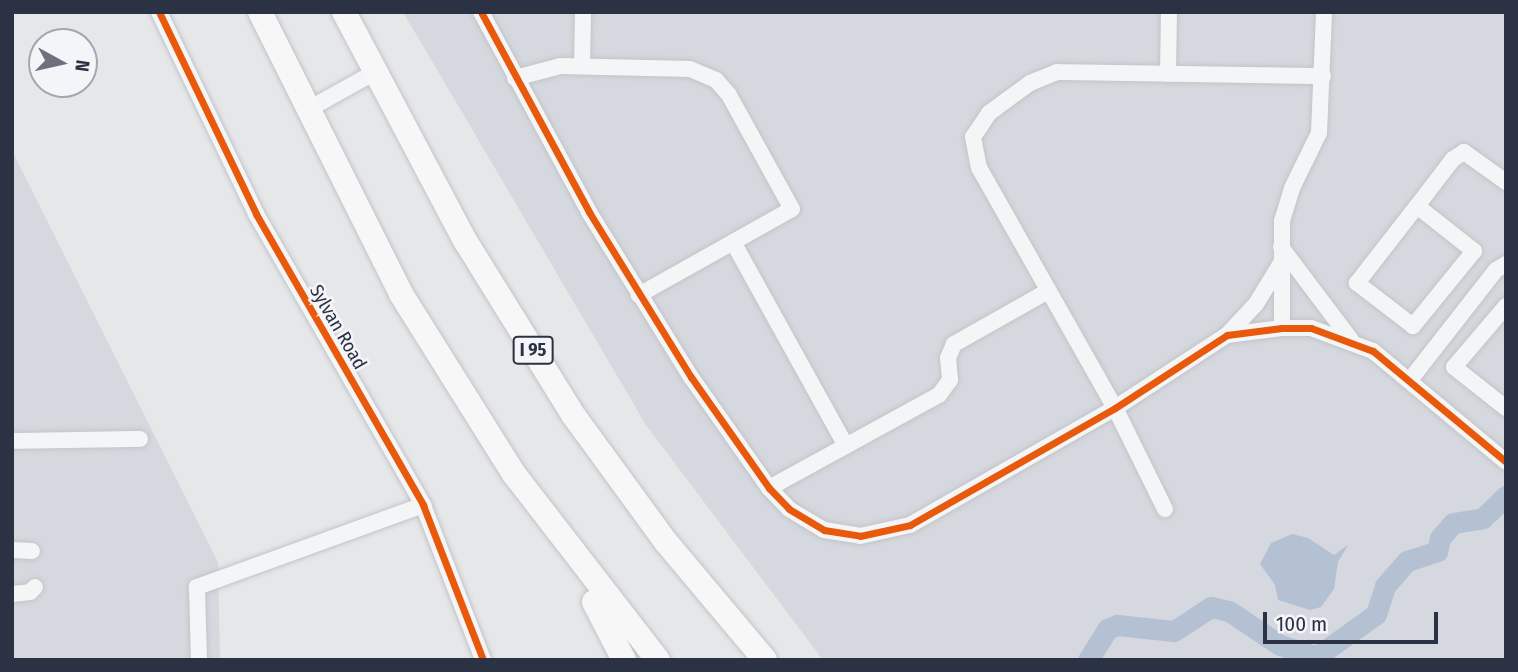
<!DOCTYPE html>
<style>
body{margin:0}
#map{position:relative;width:1518px;height:672px;overflow:hidden;background:#e5e7e9;font-family:"Fira Sans Condensed",sans-serif}
div>[style]{position:absolute}
[style*='--x']{left:calc(var(--x)*1px);top:calc(var(--y)*1px);width:calc(var(--w)*1px);rotate:calc(var(--a)*1deg)}
.built>*{inset:0;background:#d5d8de}
.water>*{inset:0;background:#b4c1d3}
.river>*{height:21px;margin:-10.5px;padding:0 10.5px;transform-origin:10.5px;border-radius:10.5px;background:#b4c1d3}
.roads{filter:drop-shadow(0 0 2px #c2c4c7) drop-shadow(0 0 2px #c2c4c7)}
.minor>*{height:16px;margin:-8px;padding:0 8px;transform-origin:8px;border-radius:8px;background:#f4f5f6}
.highway>*{height:24px;margin:-12px;padding:0 12px;transform-origin:12px;border-radius:12px;background:#f7f7f8}
.cycleway>*{height:7px;margin:-3.5px;padding:0 3.5px;transform-origin:3.5px;border-radius:3.5px;background:#e8590c}
span{translate:-50% -50%;white-space:nowrap;text-align:center;line-height:1.15;-webkit-text-stroke:5px #f3f5f8;paint-order:stroke}
.shield-label span{padding:2px 5px;background:#f3f5f8;border:2px solid;border-radius:5px;-webkit-text-stroke-width:0}
.shield-label{font-size:18px;color:#2b3243;font-weight:700}
.street-label{font-size:19px;color:#2b3243}
.frame{position:absolute;inset:0;border:14px solid #2b3243;pointer-events:none}
.north{position:absolute;left:28px;top:28px;width:70px;height:70px;box-sizing:border-box;background:#f3f5f8;border:2px solid #a3a7b0;border-radius:50%;rotate:98deg;font-size:19px;font-weight:700;line-height:28px;text-align:center;color:#2b3243}
.north::after{content:'';display:block;margin:auto;width:24px;height:32px;background:#6c717d;clip-path:polygon(50% 0,100% 100%,50% 72%,0 100%)}
.scale{position:absolute;left:1263px;top:612px;width:175px;height:32px;box-sizing:border-box;border:4px solid #2b3243;border-top:0;padding-left:9px;font-size:21px;line-height:24px;white-space:nowrap;color:#2b3243;-webkit-text-stroke:5px #f3f5f8;paint-order:stroke}
</style>
<div id="map">
<div class="built">
<i style="clip-path:polygon(403px 12px,1506px 12px,1506px 660px,823px 660px,646px 425px)"></i>
<i style="clip-path:polygon(12px 151px,218px 562px,220px 660px,12px 660px)"></i>
</div>
<div class="water">
<i style="clip-path:polygon(1292px 534px,1308px 538px,1334px 555px,1348px 545px,1338px 562px,1334px 589px,1321px 607px,1310px 610px,1278px 600px,1275px 585px,1260px 564px,1271px 543px)"></i>
</div>
<div class="river">
<i style="--x:1088;--y:660;--w:36;--a:-58"></i>
<i style="--x:1107;--y:629;--w:11;--a:-22"></i>
<i style="--x:1117;--y:625;--w:57;--a:6"></i>
<i style="--x:1174;--y:631;--w:44;--a:-33"></i>
<i style="--x:1211;--y:607;--w:18;--a:13"></i>
<i style="--x:1229;--y:611;--w:61;--a:33.7"></i>
<i style="--x:1280;--y:645;--w:38;--a:18"></i>
<i style="--x:1316;--y:657;--w:74;--a:-35.6"></i>
<i style="--x:1376;--y:614;--w:29;--a:-72"></i>
<i style="--x:1385;--y:586;--w:33;--a:-49"></i>
<i style="--x:1407;--y:561;--w:32;--a:-18"></i>
<i style="--x:1437;--y:551;--w:13;--a:-77"></i>
<i style="--x:1440;--y:538;--w:20;--a:-49"></i>
<i style="--x:1453;--y:523;--w:30;--a:-9"></i>
<i style="--x:1483;--y:518;--w:32;--a:-44"></i>
</div>
<div class="roads">
<div class="minor">
<i style="--x:159;--y:12;--w:224;--a:64.3"></i>
<i style="--x:256;--y:214;--w:336;--a:60.1"></i>
<i style="--x:423;--y:505;--w:166;--a:68.8"></i>
<i style="--x:481;--y:12;--w:227;--a:61.6"></i>
<i style="--x:589;--y:212;--w:194;--a:58.3"></i>
<i style="--x:691;--y:377;--w:136;--a:54.9"></i>
<i style="--x:769;--y:488;--w:29;--a:46"></i>
<i style="--x:789;--y:509;--w:41;--a:31"></i>
<i style="--x:824;--y:530;--w:36;--a:9"></i>
<i style="--x:860;--y:536;--w:51;--a:-12.4"></i>
<i style="--x:910;--y:525;--w:236;--a:-29.7"></i>
<i style="--x:1115;--y:408;--w:134;--a:-33.1"></i>
<i style="--x:1227;--y:335;--w:55;--a:-7.3"></i>
<i style="--x:1282;--y:328;--w:29;--a:0"></i>
<i style="--x:1311;--y:328;--w:66;--a:20.4"></i>
<i style="--x:1373;--y:351;--w:173;--a:39.8"></i>
<i style="--x:582;--y:66;--w:54;--a:-88.9"></i>
<i style="--x:1168;--y:74;--w:62;--a:-89.1"></i>
<i style="--x:515;--y:78;--w:47;--a:-14.9"></i>
<i style="--x:560;--y:66;--w:130;--a:1.3"></i>
<i style="--x:690;--y:69;--w:28;--a:23"></i>
<i style="--x:716;--y:80;--w:20;--a:49"></i>
<i style="--x:729;--y:95;--w:130;--a:61.1"></i>
<i style="--x:792;--y:209;--w:176;--a:150.7"></i>
<i style="--x:307;--y:110;--w:78;--a:-29.2"></i>
<i style="--x:1417;--y:206;--w:73;--a:38.3"></i>
<i style="--x:1474;--y:251;--w:97;--a:129.1"></i>
<i style="--x:1413;--y:326;--w:71;--a:-142.5"></i>
<i style="--x:1357;--y:283;--w:98;--a:-52.1"></i>
<i style="--x:1417;--y:206;--w:59;--a:-52.5"></i>
<i style="--x:1453;--y:159;--w:13;--a:-32"></i>
<i style="--x:1464;--y:152;--w:52;--a:35.5"></i>
<i style="--x:733;--y:242;--w:233;--a:61"></i>
<i style="--x:1281;--y:247;--w:116;--a:53"></i>
<i style="--x:1506;--y:306;--w:80;--a:130.4"></i>
<i style="--x:1454;--y:367;--w:66;--a:38.3"></i>
<i style="--x:1282;--y:328;--w:107;--a:-90"></i>
<i style="--x:1282;--y:221;--w:34;--a:-73"></i>
<i style="--x:1292;--y:188;--w:61;--a:-63.9"></i>
<i style="--x:1319;--y:133;--w:121;--a:-87.6"></i>
<i style="--x:1227;--y:335;--w:42;--a:-46.9"></i>
<i style="--x:1256;--y:304;--w:48;--a:-58.6"></i>
<i style="--x:1410;--y:380;--w:140;--a:-52"></i>
<i style="--x:1496;--y:270;--w:12;--a:-31"></i>
<i style="--x:12;--y:441;--w:128;--a:-0.9"></i>
<i style="--x:769;--y:488;--w:194;--a:-28.7"></i>
<i style="--x:939;--y:395;--w:19;--a:-54"></i>
<i style="--x:950;--y:380;--w:22;--a:-95"></i>
<i style="--x:948;--y:358;--w:15;--a:-67"></i>
<i style="--x:954;--y:344;--w:108;--a:-29.4"></i>
<i style="--x:1165;--y:509;--w:113;--a:-116.3"></i>
<i style="--x:1115;--y:408;--w:276;--a:-119.5"></i>
<i style="--x:979;--y:168;--w:32;--a:-101"></i>
<i style="--x:973;--y:137;--w:29;--a:-56"></i>
<i style="--x:989;--y:113;--w:51;--a:-36.2"></i>
<i style="--x:1030;--y:83;--w:29;--a:-22"></i>
<i style="--x:1057;--y:72;--w:266;--a:0.9"></i>
<i style="--x:12;--y:550;--w:20;--a:3"></i>
<i style="--x:12;--y:594;--w:18;--a:-6"></i>
<i style="--x:30;--y:592;--w:7;--a:-45"></i>
<i style="--x:199;--y:660;--w:73;--a:-91.6"></i>
<i style="--x:197;--y:587;--w:240;--a:-19.9"></i>
</div>
<div class="highway">
<i style="--x:260;--y:12;--w:315;--a:63.4"></i>
<i style="--x:401;--y:294;--w:213;--a:57.9"></i>
<i style="--x:514;--y:474;--w:235;--a:52.3"></i>
<i style="--x:344;--y:12;--w:260;--a:62.1"></i>
<i style="--x:466;--y:242;--w:205;--a:58.2"></i>
<i style="--x:574;--y:416;--w:156;--a:53.9"></i>
<i style="--x:666;--y:542;--w:154;--a:50"></i>
<i style="--x:594;--y:602;--w:65;--a:62.7"></i>
</div>
</div>
<div class="cycleway">
<i style="--x:159;--y:12;--w:224;--a:64.3"></i>
<i style="--x:256;--y:214;--w:336;--a:60.1"></i>
<i style="--x:423;--y:505;--w:166;--a:68.8"></i>
<i style="--x:481;--y:12;--w:227;--a:61.6"></i>
<i style="--x:589;--y:212;--w:194;--a:58.3"></i>
<i style="--x:691;--y:377;--w:136;--a:54.9"></i>
<i style="--x:769;--y:488;--w:29;--a:46"></i>
<i style="--x:789;--y:509;--w:41;--a:31"></i>
<i style="--x:824;--y:530;--w:36;--a:9"></i>
<i style="--x:860;--y:536;--w:51;--a:-12.4"></i>
<i style="--x:910;--y:525;--w:236;--a:-29.7"></i>
<i style="--x:1115;--y:408;--w:134;--a:-33.1"></i>
<i style="--x:1227;--y:335;--w:55;--a:-7.3"></i>
<i style="--x:1282;--y:328;--w:29;--a:0"></i>
<i style="--x:1311;--y:328;--w:66;--a:20.4"></i>
<i style="--x:1373;--y:351;--w:173;--a:39.8"></i>
</div>
<div class="shield-label">
<span style="left:533px;top:350px">I 95</span>
</div>
<div class="street-label">
<span style="left:338px;top:327px;rotate:60deg">Sylvan Road</span>
</div>
<div class="frame"></div>
<div class="north">N</div>
<div class="scale">100 m</div>
</div>
